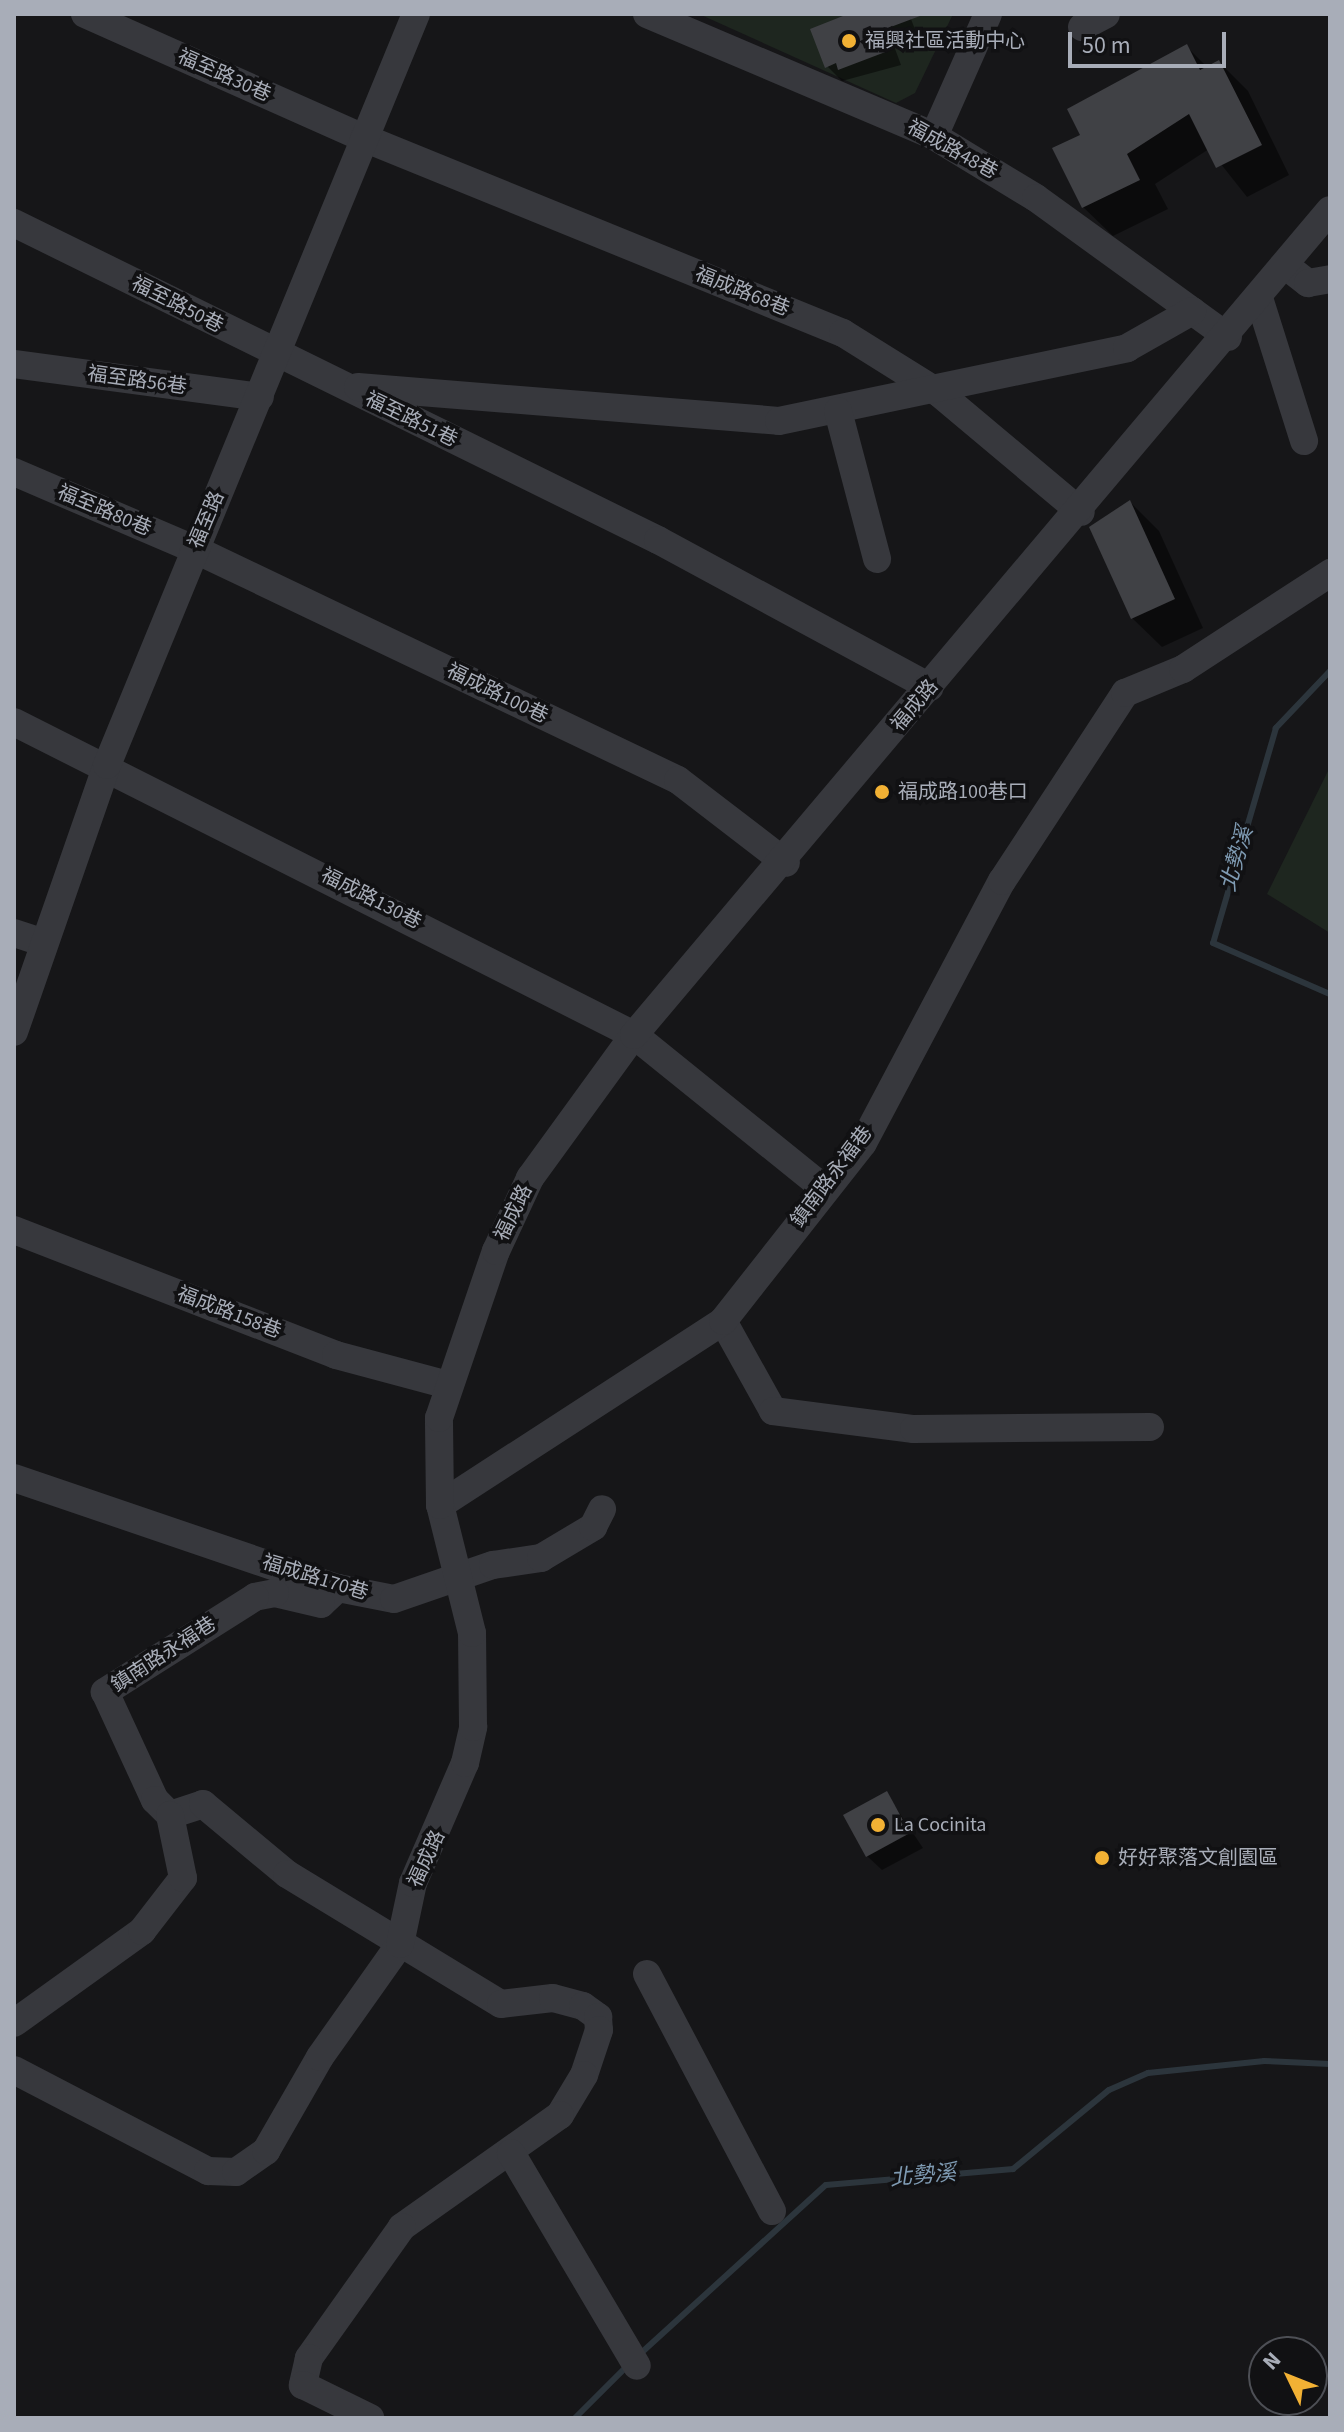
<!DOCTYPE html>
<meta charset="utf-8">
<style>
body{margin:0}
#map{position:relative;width:1344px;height:2432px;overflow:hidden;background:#161618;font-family:"Source Sans 3","Noto Sans TC",sans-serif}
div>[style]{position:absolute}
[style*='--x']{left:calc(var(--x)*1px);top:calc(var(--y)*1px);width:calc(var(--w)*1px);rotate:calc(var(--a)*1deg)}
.green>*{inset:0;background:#1e261f}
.shadow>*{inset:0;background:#0007}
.stream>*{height:6px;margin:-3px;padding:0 3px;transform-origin:3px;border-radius:3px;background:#2c353c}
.building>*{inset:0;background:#404145}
.minor>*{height:28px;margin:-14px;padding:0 14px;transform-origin:14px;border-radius:14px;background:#37383d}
.dots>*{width:22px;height:22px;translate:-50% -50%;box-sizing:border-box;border:4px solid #111113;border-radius:50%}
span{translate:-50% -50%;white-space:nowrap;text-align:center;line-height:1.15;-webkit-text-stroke:7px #111113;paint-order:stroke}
.poi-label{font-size:20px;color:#a8adb8}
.left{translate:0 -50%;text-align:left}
.street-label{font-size:20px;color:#a8adb8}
.water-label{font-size:22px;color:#7f9bb3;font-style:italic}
.frame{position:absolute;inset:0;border:16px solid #a8adb8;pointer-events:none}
.north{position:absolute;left:1248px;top:2336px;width:80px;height:80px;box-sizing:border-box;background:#111113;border:2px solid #4d4f55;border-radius:50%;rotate:313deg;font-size:22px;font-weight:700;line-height:32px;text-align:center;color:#a8adb8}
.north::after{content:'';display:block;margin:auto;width:28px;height:36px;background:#f2b134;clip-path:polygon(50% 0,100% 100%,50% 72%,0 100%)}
.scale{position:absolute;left:1068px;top:32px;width:158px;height:36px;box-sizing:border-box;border:4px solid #a8adb8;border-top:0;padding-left:10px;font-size:24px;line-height:28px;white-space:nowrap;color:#a8adb8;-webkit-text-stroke:6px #111113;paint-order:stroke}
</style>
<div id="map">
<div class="green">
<i style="clip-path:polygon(699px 14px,953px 14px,915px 93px,896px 103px)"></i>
<i style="clip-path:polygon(1330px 767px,1330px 933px,1267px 894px)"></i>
</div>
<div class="shadow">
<i style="clip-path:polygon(849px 14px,909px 14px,918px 37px,894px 46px,901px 65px,842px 81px,827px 66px)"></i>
<i style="clip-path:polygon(1187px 47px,1208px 68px,1219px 62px,1248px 91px,1289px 175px,1247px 197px,1209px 149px,1155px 184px,1168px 209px,1113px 236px,1083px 207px,1082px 136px)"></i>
<i style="clip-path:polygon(1130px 502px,1159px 531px,1203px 628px,1162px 647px,1132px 618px,1091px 527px)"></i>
<i style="clip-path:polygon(886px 1793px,923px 1848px,882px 1870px,867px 1856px)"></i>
</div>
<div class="stream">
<i style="--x:1330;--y:671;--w:79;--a:133.5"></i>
<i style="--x:1276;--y:728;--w:224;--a:106.3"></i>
<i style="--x:1213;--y:943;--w:128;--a:23.6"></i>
<i style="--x:640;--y:2354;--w:251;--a:-42.3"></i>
<i style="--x:826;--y:2185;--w:188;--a:-4.9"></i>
<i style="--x:1013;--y:2169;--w:124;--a:-39.5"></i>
<i style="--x:1109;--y:2090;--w:43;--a:-23.6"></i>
<i style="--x:1148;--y:2073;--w:117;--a:-5.9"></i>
<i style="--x:1264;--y:2061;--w:66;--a:2.6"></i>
<i style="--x:575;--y:2418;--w:76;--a:-45"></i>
</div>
<div class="building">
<i style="clip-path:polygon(848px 14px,920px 14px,920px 16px,880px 31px,888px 51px,838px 70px,836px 63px,825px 68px,810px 29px)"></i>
<i style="clip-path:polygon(1187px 44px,1200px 70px,1219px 60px,1262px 145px,1216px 168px,1189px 114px,1127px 154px,1140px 180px,1082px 208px,1052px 148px,1080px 135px,1067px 109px)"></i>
<i style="clip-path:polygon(1130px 500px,1175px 599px,1131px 619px,1089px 527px)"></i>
<i style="clip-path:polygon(887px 1791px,910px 1833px,866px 1857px,843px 1815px)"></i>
</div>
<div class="minor">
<i style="--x:85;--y:14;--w:305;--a:24"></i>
<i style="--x:364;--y:138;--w:517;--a:22.15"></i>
<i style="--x:843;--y:333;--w:113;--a:32"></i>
<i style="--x:939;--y:393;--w:185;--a:40"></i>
<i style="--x:647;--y:14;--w:312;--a:23"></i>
<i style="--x:934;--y:136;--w:119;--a:31.3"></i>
<i style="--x:1036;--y:198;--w:237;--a:35.9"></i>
<i style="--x:1082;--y:27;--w:27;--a:-28"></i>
<i style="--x:934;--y:136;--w:133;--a:-66.1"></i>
<i style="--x:14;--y:223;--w:718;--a:26.21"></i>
<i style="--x:658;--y:540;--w:309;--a:28.4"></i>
<i style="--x:1286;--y:266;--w:28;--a:38"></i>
<i style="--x:1308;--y:283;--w:22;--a:-10"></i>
<i style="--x:1259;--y:298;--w:150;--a:72.5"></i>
<i style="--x:14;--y:364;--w:248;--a:7.6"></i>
<i style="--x:358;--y:387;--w:422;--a:4.6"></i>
<i style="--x:779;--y:421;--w:356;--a:-11.8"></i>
<i style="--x:1127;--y:348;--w:75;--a:-29.6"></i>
<i style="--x:838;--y:411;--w:153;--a:75.2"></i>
<i style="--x:14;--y:472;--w:196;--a:23.2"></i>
<i style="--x:194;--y:549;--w:536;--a:25.51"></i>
<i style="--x:678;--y:780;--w:136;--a:37.5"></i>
<i style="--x:14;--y:722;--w:695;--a:26.79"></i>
<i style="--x:634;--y:1035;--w:245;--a:38.9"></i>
<i style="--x:14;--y:933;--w:29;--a:18"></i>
<i style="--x:14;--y:1032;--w:283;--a:-70.8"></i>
<i style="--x:107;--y:765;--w:812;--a:-67.64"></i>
<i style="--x:14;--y:1230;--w:345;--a:21.2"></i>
<i style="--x:336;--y:1355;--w:116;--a:15"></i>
<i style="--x:723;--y:1321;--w:103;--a:60.9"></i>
<i style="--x:773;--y:1411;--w:142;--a:7.3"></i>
<i style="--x:914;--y:1429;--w:236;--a:-0.5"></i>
<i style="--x:14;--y:1478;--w:342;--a:18.8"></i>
<i style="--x:338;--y:1588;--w:57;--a:11.1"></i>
<i style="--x:394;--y:1599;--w:105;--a:-19"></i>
<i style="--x:493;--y:1565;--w:49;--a:-8.3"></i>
<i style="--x:541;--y:1558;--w:61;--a:-30.8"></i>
<i style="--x:593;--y:1527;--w:20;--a:-63"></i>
<i style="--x:440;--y:1505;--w:338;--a:-33"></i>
<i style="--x:723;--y:1321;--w:226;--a:-51.8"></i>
<i style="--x:863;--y:1143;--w:297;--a:-62.1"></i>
<i style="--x:1002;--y:881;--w:225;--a:-56.8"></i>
<i style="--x:1125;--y:693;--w:63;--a:-22.5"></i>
<i style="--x:1183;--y:669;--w:176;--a:-33.1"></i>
<i style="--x:338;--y:1588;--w:23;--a:137"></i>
<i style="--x:321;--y:1604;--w:47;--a:-166.6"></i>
<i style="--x:275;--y:1593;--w:20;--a:169"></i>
<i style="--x:255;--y:1597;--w:178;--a:147.7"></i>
<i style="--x:105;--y:1692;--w:119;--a:65.2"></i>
<i style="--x:155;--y:1800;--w:21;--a:45"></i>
<i style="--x:170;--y:1815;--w:35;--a:-18"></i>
<i style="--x:203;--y:1804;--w:109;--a:39.8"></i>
<i style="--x:287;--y:1874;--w:250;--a:31.3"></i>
<i style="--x:501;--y:2004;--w:52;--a:-6.6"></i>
<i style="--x:553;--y:1998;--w:31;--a:15"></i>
<i style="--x:583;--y:2006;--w:19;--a:36"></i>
<i style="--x:598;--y:2017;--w:13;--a:86"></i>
<i style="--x:599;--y:2030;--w:47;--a:108.4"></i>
<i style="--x:584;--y:2075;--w:47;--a:121"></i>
<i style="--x:560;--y:2115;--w:194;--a:144.7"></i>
<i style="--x:402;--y:2227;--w:161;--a:125.4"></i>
<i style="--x:309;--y:2358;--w:28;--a:103"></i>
<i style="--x:303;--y:2385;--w:75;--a:26.2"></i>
<i style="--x:647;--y:1974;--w:268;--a:62.2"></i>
<i style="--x:14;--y:2023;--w:158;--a:-35.7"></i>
<i style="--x:142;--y:1931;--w:67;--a:-52.3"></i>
<i style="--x:183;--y:1878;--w:64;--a:-101.7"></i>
<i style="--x:14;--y:2070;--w:219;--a:27.5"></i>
<i style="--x:208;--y:2171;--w:28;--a:2"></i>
<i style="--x:236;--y:2172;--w:37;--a:-35"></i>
<i style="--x:266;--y:2151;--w:108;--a:-60.1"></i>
<i style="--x:320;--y:2057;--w:138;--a:-54.7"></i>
<i style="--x:400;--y:1944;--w:62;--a:-78"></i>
<i style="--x:413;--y:1883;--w:131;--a:-66.6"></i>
<i style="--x:465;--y:1763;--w:37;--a:-77"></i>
<i style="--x:473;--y:1727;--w:94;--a:-90.6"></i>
<i style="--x:472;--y:1633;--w:132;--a:-104"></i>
<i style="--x:440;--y:1505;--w:87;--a:-90.7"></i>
<i style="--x:439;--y:1418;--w:176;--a:-71.2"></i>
<i style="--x:496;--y:1251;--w:81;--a:-65"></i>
<i style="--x:530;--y:1178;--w:177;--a:-54"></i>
<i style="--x:634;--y:1035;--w:1079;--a:-49.85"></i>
<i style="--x:511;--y:2153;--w:247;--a:59.4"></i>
</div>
<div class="dots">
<i style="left:849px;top:41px;background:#f2b134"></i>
<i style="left:882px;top:792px;background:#f2b134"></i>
<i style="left:878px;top:1825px;background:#f2b134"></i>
<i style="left:1102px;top:1858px;background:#f2b134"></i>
</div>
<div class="poi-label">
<span class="left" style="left:865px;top:41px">福興社區活動中心</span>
<span class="left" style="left:898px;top:792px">福成路100巷口</span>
<span class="left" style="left:894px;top:1825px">La Cocinita</span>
<span class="left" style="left:1118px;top:1858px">好好聚落文創園區</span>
</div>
<div class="street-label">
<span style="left:224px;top:76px;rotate:24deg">福至路30巷</span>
<span style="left:952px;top:150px;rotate:29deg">福成路48巷</span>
<span style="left:742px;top:292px;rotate:22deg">福成路68巷</span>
<span style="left:177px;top:305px;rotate:27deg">福至路50巷</span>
<span style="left:137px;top:381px;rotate:8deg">福至路56巷</span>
<span style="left:411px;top:420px;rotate:26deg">福至路51巷</span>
<span style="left:104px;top:511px;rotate:23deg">福至路80巷</span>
<span style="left:207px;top:520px;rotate:-67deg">福至路</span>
<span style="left:497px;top:694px;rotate:26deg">福成路100巷</span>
<span style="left:915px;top:706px;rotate:-50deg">福成路</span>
<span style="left:371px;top:899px;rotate:27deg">福成路130巷</span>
<span style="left:832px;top:1177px;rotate:-53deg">鎮南路永福巷</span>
<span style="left:514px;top:1213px;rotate:-64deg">福成路</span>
<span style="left:229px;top:1313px;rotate:21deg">福成路158巷</span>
<span style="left:315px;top:1578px;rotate:17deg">福成路170巷</span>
<span style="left:164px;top:1655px;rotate:-33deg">鎮南路永福巷</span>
<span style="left:427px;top:1859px;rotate:-65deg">福成路</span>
</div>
<div class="water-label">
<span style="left:1237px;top:859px;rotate:-74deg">北勢溪</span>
<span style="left:923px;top:2176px;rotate:-5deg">北勢溪</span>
</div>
<div class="frame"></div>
<div class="north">N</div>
<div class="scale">50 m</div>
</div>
